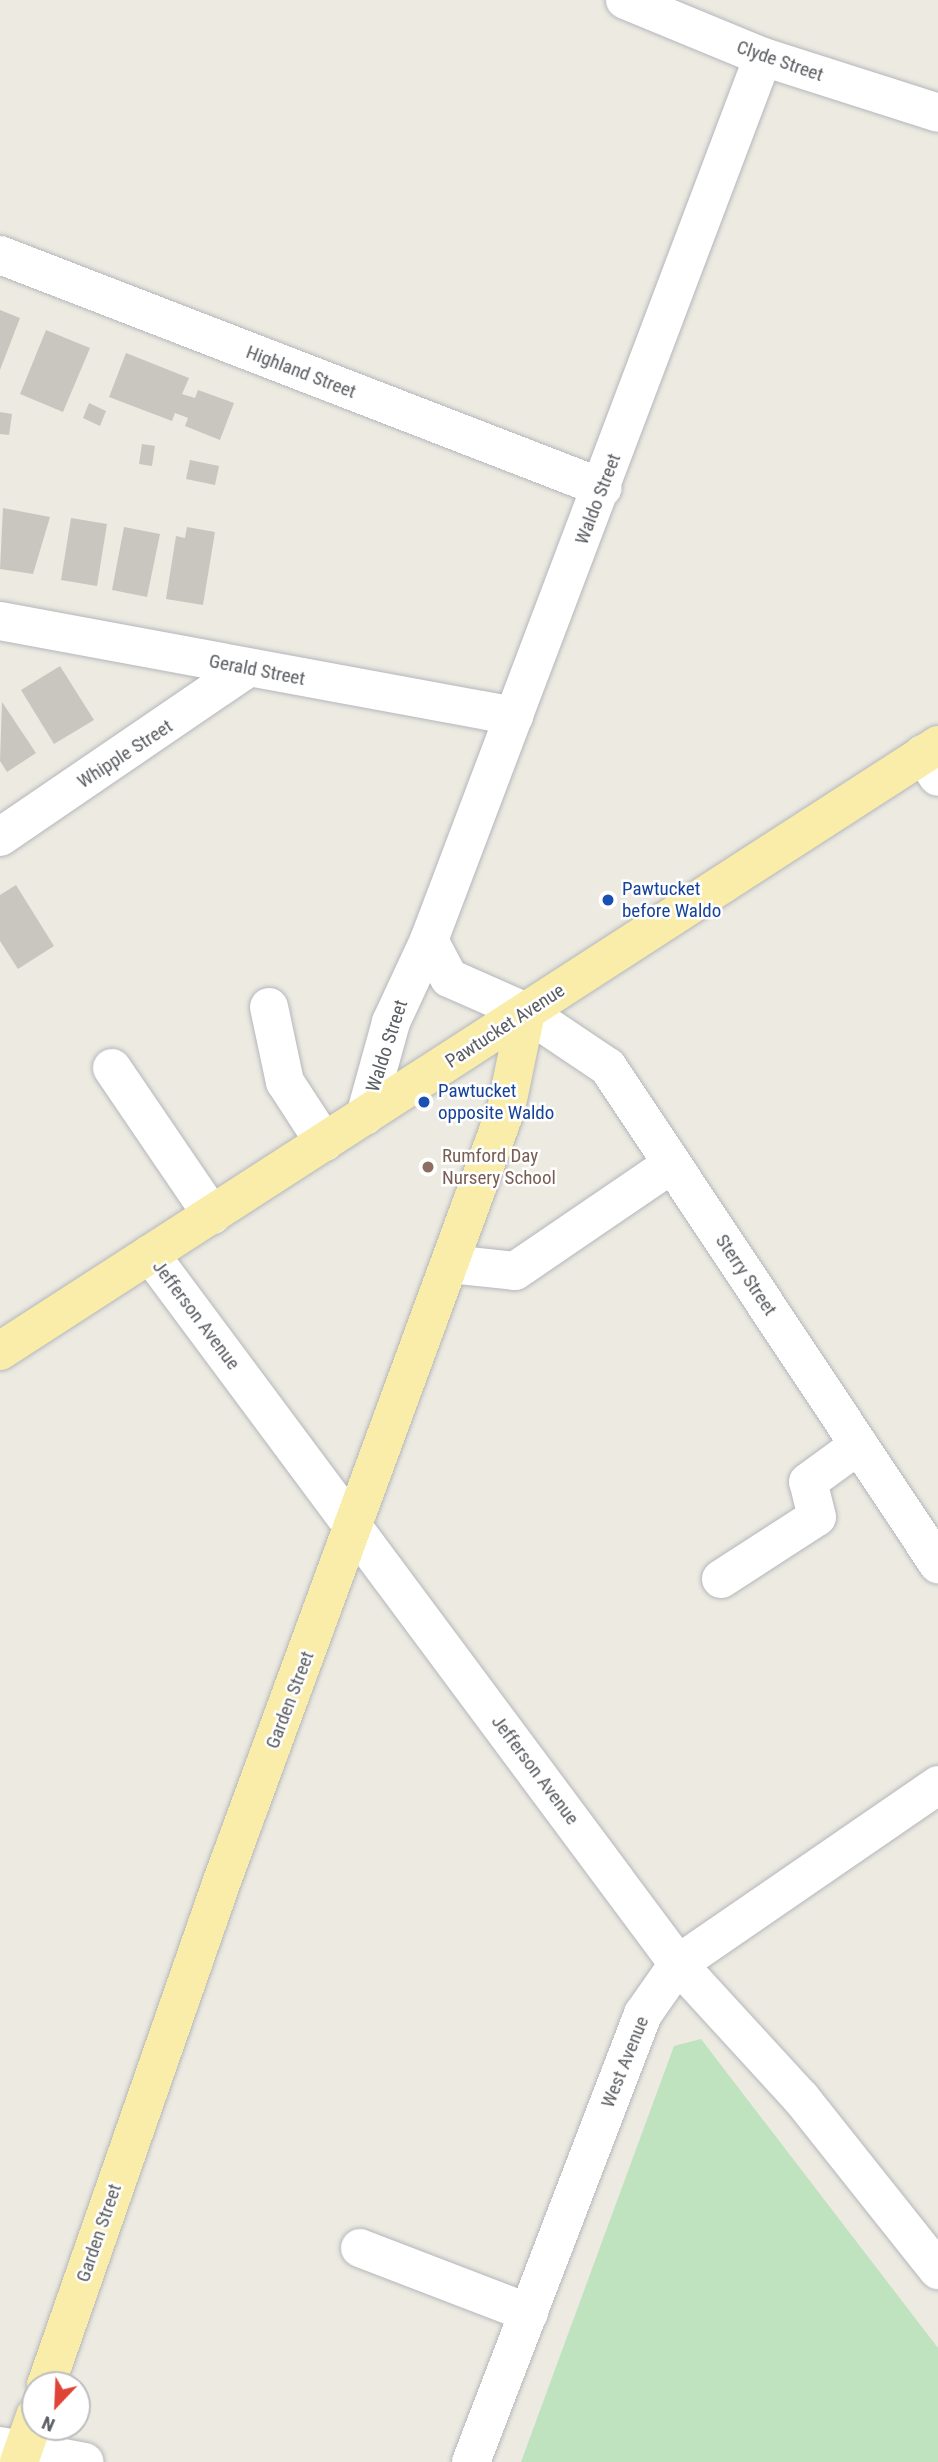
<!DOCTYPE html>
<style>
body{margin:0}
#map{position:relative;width:938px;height:2462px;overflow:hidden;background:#eceae1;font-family:"Roboto Condensed",sans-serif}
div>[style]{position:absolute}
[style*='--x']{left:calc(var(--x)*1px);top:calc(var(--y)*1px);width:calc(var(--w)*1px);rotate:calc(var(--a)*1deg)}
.green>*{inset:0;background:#bfe2bf}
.building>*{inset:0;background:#c9c6c0}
.roads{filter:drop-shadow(0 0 2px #b4b7bb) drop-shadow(0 0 2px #b4b7bb)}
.minor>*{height:38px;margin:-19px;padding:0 19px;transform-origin:19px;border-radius:19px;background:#fff}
.major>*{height:38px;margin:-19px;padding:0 19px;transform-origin:19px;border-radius:19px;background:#faeda9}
.dots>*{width:19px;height:19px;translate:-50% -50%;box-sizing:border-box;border:4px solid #fff;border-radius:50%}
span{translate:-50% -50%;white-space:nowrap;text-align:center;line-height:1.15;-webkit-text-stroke:5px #fff;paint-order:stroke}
.street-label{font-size:19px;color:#5a5d61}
.transit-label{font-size:19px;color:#164399}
.left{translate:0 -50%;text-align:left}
.education-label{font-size:19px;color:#785e54}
.north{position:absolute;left:21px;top:2371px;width:70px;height:70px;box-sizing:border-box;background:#fff;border:2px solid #bdbec0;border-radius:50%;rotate:203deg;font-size:19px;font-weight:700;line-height:28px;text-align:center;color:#5a5d61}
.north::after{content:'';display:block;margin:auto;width:24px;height:32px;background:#de4536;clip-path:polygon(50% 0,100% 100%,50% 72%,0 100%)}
</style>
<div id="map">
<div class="green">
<i style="clip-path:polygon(701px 2039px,938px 2348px,938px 2462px,521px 2462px,674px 2046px)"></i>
</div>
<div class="building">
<i style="clip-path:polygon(0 310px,20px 318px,0 370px)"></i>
<i style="clip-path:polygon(46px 330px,90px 348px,63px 412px,20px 394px)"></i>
<i style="clip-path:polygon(126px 353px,189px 378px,182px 394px,195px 398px,198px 390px,234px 403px,220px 440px,185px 426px,188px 418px,175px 413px,172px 421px,109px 397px)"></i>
<i style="clip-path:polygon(89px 403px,106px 411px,100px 426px,83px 418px)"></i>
<i style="clip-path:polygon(0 412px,12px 414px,9px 435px,0 434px)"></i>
<i style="clip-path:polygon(142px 444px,155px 446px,152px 466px,139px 464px)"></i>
<i style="clip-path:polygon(190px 460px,219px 466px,215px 485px,186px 479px)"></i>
<i style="clip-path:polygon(3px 508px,50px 517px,33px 574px,0 569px)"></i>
<i style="clip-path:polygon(71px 518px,107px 524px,97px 586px,61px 580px)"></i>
<i style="clip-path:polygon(124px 527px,160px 534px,147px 597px,112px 590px)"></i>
<i style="clip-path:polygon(187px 527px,215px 532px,203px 605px,166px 599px,176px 536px,185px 538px)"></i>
<i style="clip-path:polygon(60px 666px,94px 720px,54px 744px,21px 690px)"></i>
<i style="clip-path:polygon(2px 702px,36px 753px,7px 772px,0 761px)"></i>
<i style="clip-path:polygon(16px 885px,54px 946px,18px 969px,0 941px,0 895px)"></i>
</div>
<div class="roads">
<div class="minor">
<i style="--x:625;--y:0;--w:149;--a:22.4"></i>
<i style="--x:763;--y:57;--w:184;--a:17.7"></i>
<i style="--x:763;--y:57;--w:944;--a:110.72"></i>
<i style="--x:429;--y:940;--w:43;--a:62.2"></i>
<i style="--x:449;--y:978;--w:84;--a:23.8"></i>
<i style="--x:526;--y:1012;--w:99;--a:33.9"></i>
<i style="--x:608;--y:1067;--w:597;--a:56.42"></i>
<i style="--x:0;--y:255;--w:646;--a:21.13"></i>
<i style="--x:0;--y:621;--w:523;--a:10.47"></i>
<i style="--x:923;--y:754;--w:27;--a:57"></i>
<i style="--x:0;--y:837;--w:300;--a:-34.3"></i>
<i style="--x:269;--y:1007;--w:77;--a:78"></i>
<i style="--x:285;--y:1082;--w:72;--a:57"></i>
<i style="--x:112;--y:1068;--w:178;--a:55.8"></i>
<i style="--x:365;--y:1116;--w:98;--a:-74.5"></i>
<i style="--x:391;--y:1022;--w:90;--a:-65.1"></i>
<i style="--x:150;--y:1254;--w:885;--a:53.36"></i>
<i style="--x:678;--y:1964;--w:182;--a:47.5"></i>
<i style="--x:801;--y:2098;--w:220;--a:51.5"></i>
<i style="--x:450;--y:1264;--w:65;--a:6.1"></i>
<i style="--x:515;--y:1271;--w:190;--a:-34.3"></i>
<i style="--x:721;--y:1579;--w:114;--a:-32.9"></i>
<i style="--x:817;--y:1517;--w:36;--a:-104"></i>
<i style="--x:808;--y:1482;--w:63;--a:-36"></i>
<i style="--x:360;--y:2248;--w:181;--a:21"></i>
<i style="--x:0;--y:2446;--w:86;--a:10.7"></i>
<i style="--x:471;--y:2462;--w:480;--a:-69"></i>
<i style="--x:643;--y:2014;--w:61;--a:-55"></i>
<i style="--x:678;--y:1964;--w:316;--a:-34.5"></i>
</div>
<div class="major">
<i style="--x:0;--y:1351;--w:1117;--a:-32.86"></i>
<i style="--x:46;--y:2385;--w:534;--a:-70.75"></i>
<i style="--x:222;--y:1881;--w:823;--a:-69.8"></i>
<i style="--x:506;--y:1109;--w:99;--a:-78.3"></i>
<i style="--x:19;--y:2462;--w:49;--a:-70.8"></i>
</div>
</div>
<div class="dots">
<i style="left:608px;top:900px;background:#1a4fb4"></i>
<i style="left:424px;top:1102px;background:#1a4fb4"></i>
<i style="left:428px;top:1167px;background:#8d6e63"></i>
</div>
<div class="street-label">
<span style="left:780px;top:61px;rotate:19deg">Clyde Street</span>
<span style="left:301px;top:372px;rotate:21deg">Highland Street</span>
<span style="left:598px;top:499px;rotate:-69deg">Waldo Street</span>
<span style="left:257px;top:670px;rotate:11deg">Gerald Street</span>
<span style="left:125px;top:754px;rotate:-33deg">Whipple Street</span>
<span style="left:505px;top:1026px;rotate:-33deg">Pawtucket Avenue</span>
<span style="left:387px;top:1046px;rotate:-72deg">Waldo Street</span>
<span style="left:746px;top:1275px;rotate:56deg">Sterry Street</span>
<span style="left:196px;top:1315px;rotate:53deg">Jefferson Avenue</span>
<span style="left:290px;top:1700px;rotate:-69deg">Garden Street</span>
<span style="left:535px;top:1770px;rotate:53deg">Jefferson Avenue</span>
<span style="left:625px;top:2062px;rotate:-68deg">West Avenue</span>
<span style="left:99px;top:2233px;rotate:-71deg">Garden Street</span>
</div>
<div class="transit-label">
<span class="left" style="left:622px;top:900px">Pawtucket<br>before Waldo</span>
<span class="left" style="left:438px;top:1102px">Pawtucket<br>opposite Waldo</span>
</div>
<div class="education-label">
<span class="left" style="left:442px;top:1167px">Rumford Day<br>Nursery School</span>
</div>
<div class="north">N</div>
</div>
